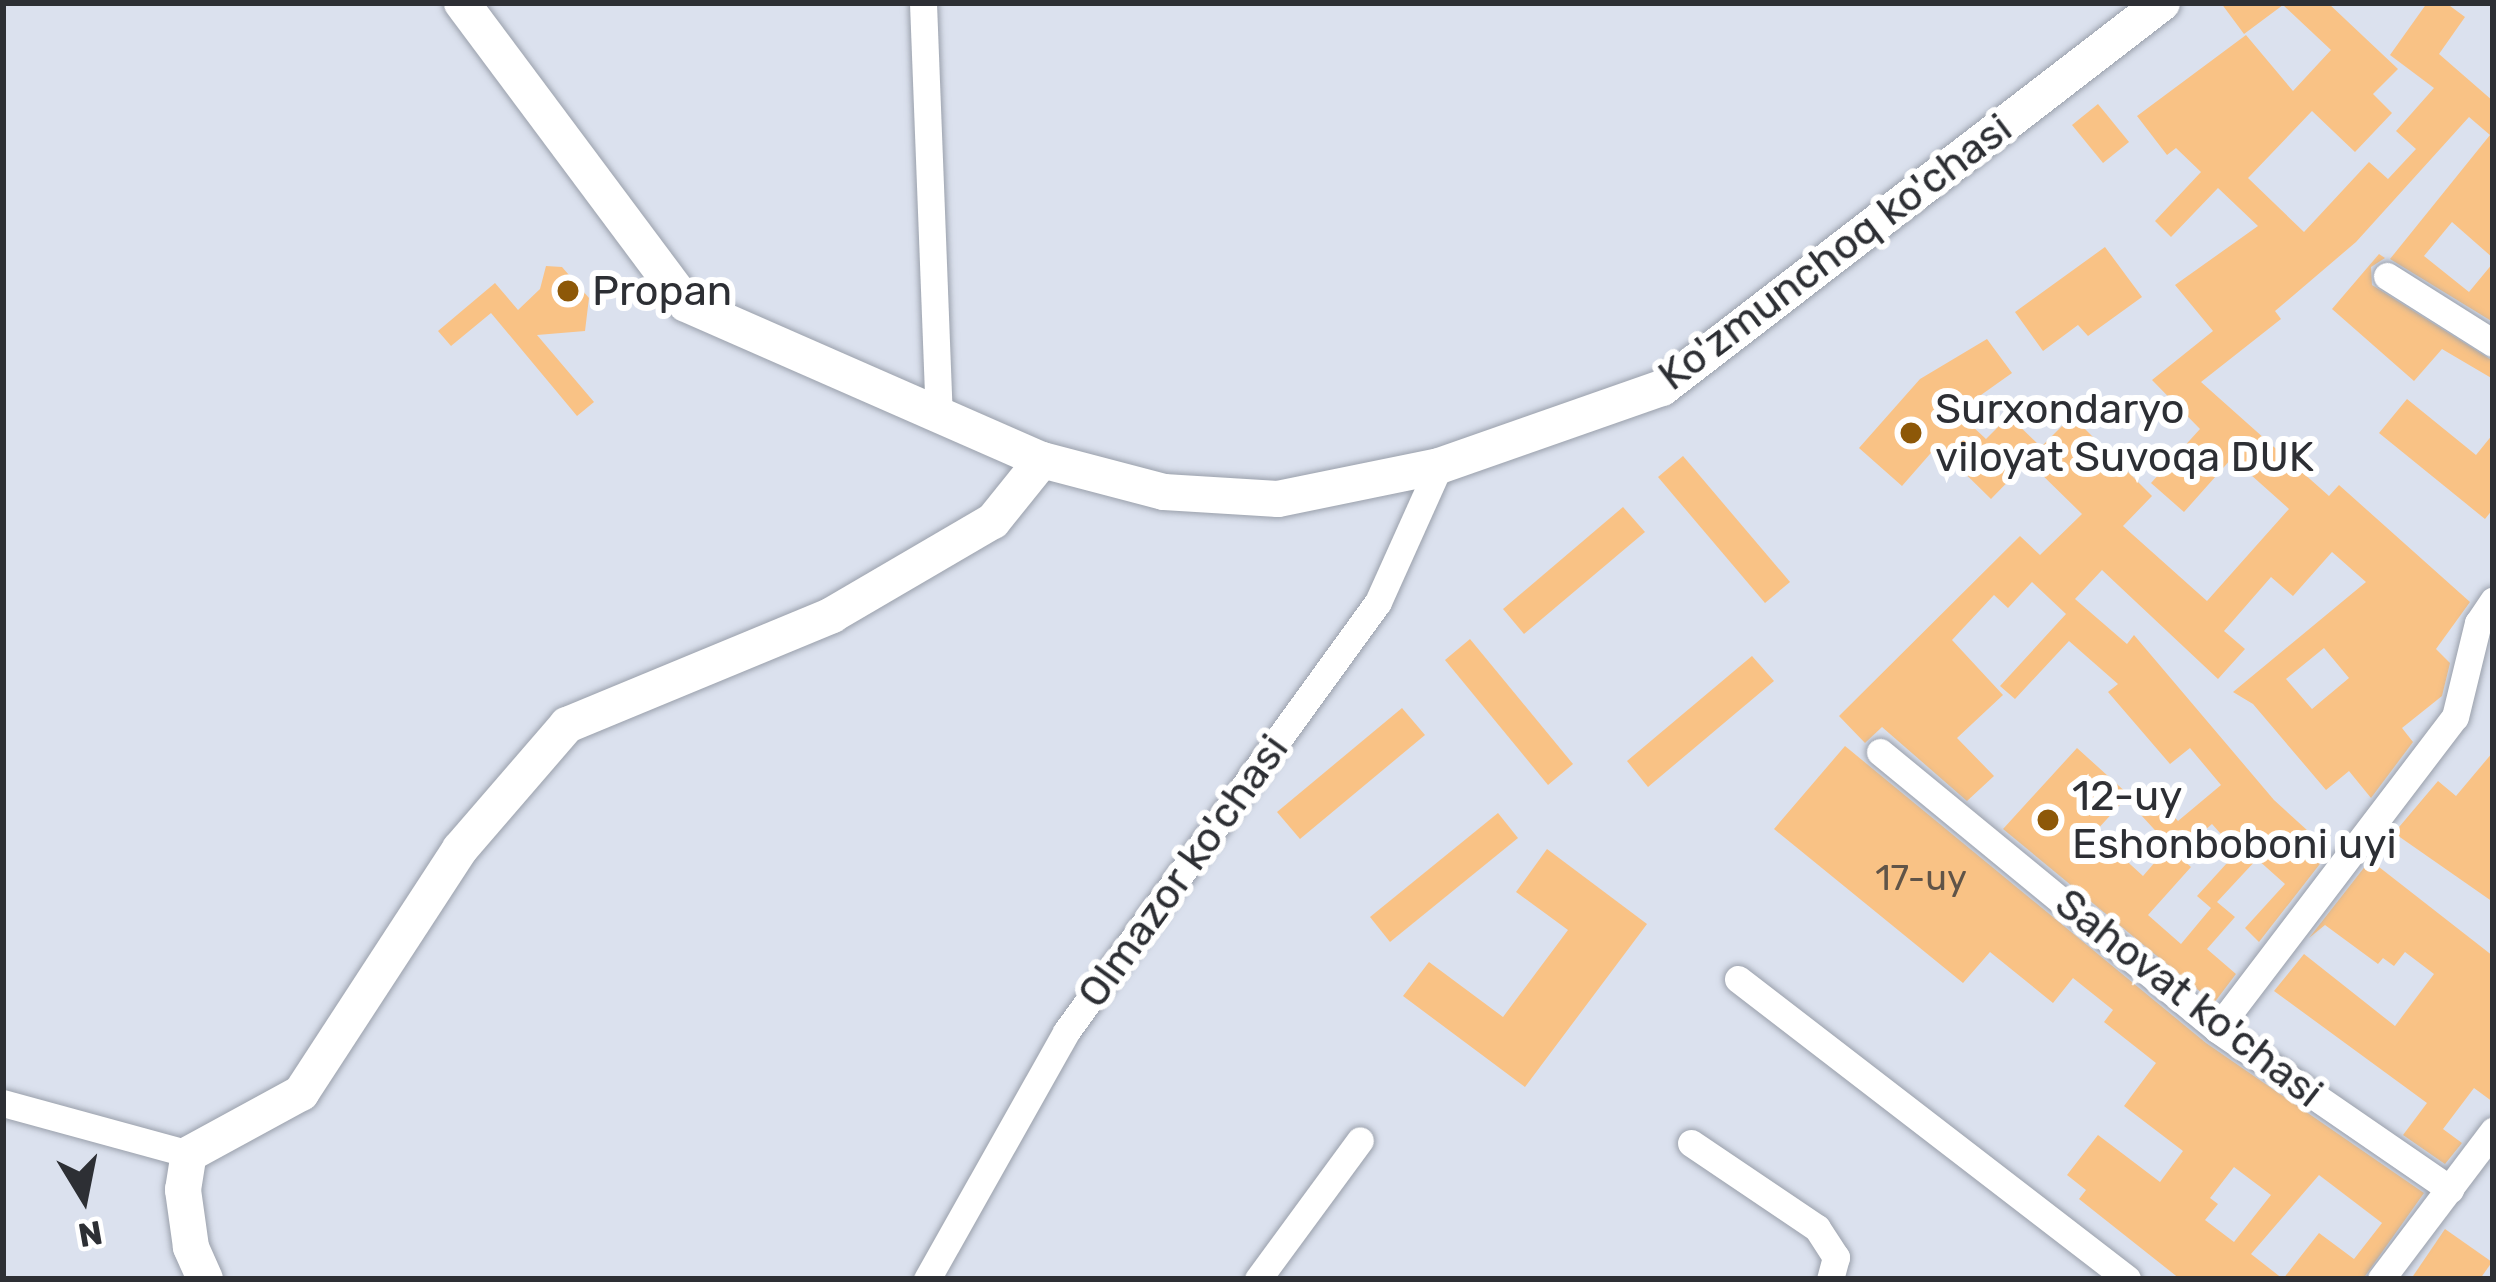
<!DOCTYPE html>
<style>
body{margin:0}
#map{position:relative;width:2496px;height:1282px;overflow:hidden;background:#dbe1ee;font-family:Rubik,sans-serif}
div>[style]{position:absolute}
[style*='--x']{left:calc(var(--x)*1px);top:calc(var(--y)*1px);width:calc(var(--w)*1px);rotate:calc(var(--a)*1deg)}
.building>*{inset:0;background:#f9c285}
.roads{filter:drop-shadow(0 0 3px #9aa0ab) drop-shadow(0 0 3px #9aa0ab)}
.minor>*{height:27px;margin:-13.5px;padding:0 13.5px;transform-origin:13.5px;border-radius:13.5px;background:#fff}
.tertiary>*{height:36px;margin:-18px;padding:0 18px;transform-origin:18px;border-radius:18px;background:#fff}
.dots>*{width:33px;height:33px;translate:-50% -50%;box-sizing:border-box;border:6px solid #fff;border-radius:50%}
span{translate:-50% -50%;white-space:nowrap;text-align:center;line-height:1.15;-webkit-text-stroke:12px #fff;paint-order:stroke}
.number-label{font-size:36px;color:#605448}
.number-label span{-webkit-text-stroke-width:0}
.street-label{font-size:42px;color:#2d2f34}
.poi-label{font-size:42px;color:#2d2f34}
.left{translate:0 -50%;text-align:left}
.frame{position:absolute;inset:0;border:6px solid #2d2f34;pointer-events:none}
.north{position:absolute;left:24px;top:1138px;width:120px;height:120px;-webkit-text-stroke:9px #fff;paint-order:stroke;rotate:170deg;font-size:33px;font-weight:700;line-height:48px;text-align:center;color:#2d2f34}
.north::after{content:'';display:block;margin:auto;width:42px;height:54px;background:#2d2f34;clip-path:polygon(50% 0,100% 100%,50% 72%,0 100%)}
</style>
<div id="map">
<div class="building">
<i style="clip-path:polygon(evenodd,2221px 3px,2328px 3px,2398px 69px,2373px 94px,2392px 113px,2355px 152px,2312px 111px,2248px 178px,2304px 232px,2369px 162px,2388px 179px,2416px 149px,2396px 131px,2434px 88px,2390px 55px,2427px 3px,2446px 3px,2465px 17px,2439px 54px,2493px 101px,2493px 258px,2452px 222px,2424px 256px,2469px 292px,2493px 263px,2493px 322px,2390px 259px,2490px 135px,2469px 117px,2356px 242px,2275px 311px,2281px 319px,2201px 382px,2329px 496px,2339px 485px,2470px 602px,2436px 649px,2450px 663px,2442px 696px,2402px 728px,2413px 742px,2371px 798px,2349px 771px,2326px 790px,2253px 704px,2233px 692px,2366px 582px,2332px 552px,2293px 596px,2271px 577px,2224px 631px,2245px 649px,2218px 679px,2102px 570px,2075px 599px,2127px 644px,2134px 635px,2274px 800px,2330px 851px,2259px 942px,2245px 928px,2285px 884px,2257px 859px,2217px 902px,2235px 917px,2207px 949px,2236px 974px,2214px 1003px,2003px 829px,2077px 748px,2129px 795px,2095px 832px,2143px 876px,2168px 847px,2191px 867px,2148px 915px,2181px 944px,2211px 908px,2197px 896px,2237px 852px,2212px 824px,2177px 854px,2129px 802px,2146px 786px,2178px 821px,2221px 785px,2190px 748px,2170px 764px,2108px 692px,2118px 684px,2069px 641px,2015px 699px,2000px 686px,2066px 614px,2032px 582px,2008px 608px,1994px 595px,1952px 640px,2003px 695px,1957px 738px,1994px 776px,1967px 801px,1882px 727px,1865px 743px,1839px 716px,2020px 536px,2040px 555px,2082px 514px,2028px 461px,1991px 499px,1937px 446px,1902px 486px,1859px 448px,1920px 379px,1987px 339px,2012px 373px,1957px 412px,1986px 439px,2009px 416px,2041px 447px,2072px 416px,2152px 496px,2123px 526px,2207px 601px,2289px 509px,2232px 458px,2184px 512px,2151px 483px,2200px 429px,2152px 380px,2213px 331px,2175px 285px,2258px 226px,2218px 188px,2171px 237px,2155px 221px,2201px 172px,2176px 148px,2167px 155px,2137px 116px,2246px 35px,2293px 91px,2331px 50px,2283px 5px,2244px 34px,2221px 3px,2324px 648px,2349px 678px,2312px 709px,2286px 679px,2324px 648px)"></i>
<i style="clip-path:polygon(2098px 104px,2129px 142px,2103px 163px,2072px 125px)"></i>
<i style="clip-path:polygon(2105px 247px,2142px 297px,2088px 336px,2078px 325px,2043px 351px,2015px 312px)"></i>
<i style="clip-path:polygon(2379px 254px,2385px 258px,2371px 267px,2372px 285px,2493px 361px,2493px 379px,2442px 349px,2414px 381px,2332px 309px)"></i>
<i style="clip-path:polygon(546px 266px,562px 267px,589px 298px,585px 331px,537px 335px,594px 402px,577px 416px,491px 313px,451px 346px,438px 331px,495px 283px,518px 310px,540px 289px)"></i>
<i style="clip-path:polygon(2407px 399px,2476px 455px,2493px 434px,2493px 509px,2485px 519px,2379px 433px)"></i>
<i style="clip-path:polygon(1683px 456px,1790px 582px,1765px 603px,1658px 477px)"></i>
<i style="clip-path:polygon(1623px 507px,1645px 532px,1524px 634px,1503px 609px)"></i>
<i style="clip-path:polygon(1470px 639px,1573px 764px,1548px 785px,1445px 660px)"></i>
<i style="clip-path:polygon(1752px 656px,1774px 681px,1648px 787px,1627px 761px)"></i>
<i style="clip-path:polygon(1402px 708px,1425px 735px,1300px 839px,1277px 812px)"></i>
<i style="clip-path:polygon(evenodd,1845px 746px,2206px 1043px,2424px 1193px,2363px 1279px,2180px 1279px,2079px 1199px,2086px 1190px,2067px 1175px,2098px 1135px,2160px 1182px,2183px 1151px,2124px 1106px,2156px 1063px,2104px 1022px,2113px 1010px,2073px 978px,2053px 1003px,1990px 952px,1963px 983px,1774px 829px,1845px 746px,2234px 1167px,2271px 1195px,2234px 1242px,2205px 1220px,2218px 1204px,2210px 1198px,2234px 1167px,1845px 746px,2319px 1175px,2382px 1223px,2354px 1259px,2319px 1233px,2283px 1279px,2251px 1254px,2319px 1175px)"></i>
<i style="clip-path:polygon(2493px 752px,2493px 902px,2394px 833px,2438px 781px,2456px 796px)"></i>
<i style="clip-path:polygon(1498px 813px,1518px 838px,1390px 942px,1370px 917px)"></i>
<i style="clip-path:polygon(1547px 849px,1647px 924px,1525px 1087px,1403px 996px,1429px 962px,1503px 1017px,1568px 930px,1516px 892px)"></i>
<i style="clip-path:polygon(2370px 860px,2493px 956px,2493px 1102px,2474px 1088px,2443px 1129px,2462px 1143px,2445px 1164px,2403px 1135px,2427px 1103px,2274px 991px,2304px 954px,2395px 1026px,2434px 974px,2405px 952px,2394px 966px,2383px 958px,2378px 964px,2325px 925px,2309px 938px)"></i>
<i style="clip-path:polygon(2445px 1229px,2492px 1262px,2480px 1279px,2411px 1279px)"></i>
</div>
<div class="roads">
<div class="minor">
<i style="--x:923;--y:3;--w:412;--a:87.8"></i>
<i style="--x:2387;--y:276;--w:125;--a:32.3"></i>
<i style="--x:1880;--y:752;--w:436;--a:39.4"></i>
<i style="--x:2217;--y:1029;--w:283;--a:34.5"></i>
<i style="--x:1738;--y:979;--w:491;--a:37.6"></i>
<i style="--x:2217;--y:1029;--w:392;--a:-52.7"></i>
<i style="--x:2455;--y:717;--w:97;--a:-76.3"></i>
<i style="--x:2478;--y:623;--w:27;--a:-56"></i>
<i style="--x:3;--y:1103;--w:193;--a:15.3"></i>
<i style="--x:1691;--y:1143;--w:152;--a:34"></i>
<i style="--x:1817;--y:1228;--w:35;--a:57"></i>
<i style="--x:1836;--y:1257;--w:23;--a:105"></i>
<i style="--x:927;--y:1279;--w:283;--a:-60.6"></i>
<i style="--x:1066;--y:1032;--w:531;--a:-54.04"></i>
<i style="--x:1378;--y:602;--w:149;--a:-65.8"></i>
<i style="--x:1258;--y:1279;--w:172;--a:-53.7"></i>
<i style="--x:2381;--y:1279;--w:186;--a:-52.9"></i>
</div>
<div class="tertiary">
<i style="--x:462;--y:3;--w:375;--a:53.3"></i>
<i style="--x:686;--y:304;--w:389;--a:23.7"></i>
<i style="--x:1042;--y:460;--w:126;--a:14.7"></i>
<i style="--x:1164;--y:492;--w:114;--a:3.5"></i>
<i style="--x:1278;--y:499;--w:164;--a:-11.6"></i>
<i style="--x:1439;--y:466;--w:236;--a:-19.3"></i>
<i style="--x:1662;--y:388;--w:631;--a:-37.6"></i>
<i style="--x:205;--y:1279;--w:35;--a:-114"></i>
<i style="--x:191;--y:1247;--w:58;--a:-98"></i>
<i style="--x:183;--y:1190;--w:36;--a:-81"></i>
<i style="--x:189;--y:1154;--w:128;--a:-28.6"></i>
<i style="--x:301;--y:1093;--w:291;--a:-56.9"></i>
<i style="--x:460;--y:849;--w:164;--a:-49.2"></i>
<i style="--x:567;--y:725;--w:287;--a:-22.5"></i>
<i style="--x:832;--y:615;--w:186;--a:-30.3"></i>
<i style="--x:993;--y:521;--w:78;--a:-51.2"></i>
</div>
</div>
<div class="dots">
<i style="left:568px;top:291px;background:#8d5808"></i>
<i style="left:1911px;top:433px;background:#8d5808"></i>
<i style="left:2048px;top:820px;background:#8d5808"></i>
</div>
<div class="number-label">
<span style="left:1921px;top:878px">17-uy</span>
</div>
<div class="street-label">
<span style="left:1835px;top:252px;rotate:-37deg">Ko'zmunchoq ko'chasi</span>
<span style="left:1183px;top:871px;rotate:-54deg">Olmazor ko'chasi</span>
<span style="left:2189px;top:998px;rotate:38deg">Sahovat ko'chasi</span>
</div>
<div class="poi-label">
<span class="left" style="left:592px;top:291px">Propan</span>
<span class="left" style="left:1935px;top:433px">Surxondaryo<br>viloyat Suvoqa DUK</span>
<span class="left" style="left:2072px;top:820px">12-uy<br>Eshonboboni uyi</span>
</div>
<div class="frame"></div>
<div class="north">N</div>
</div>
